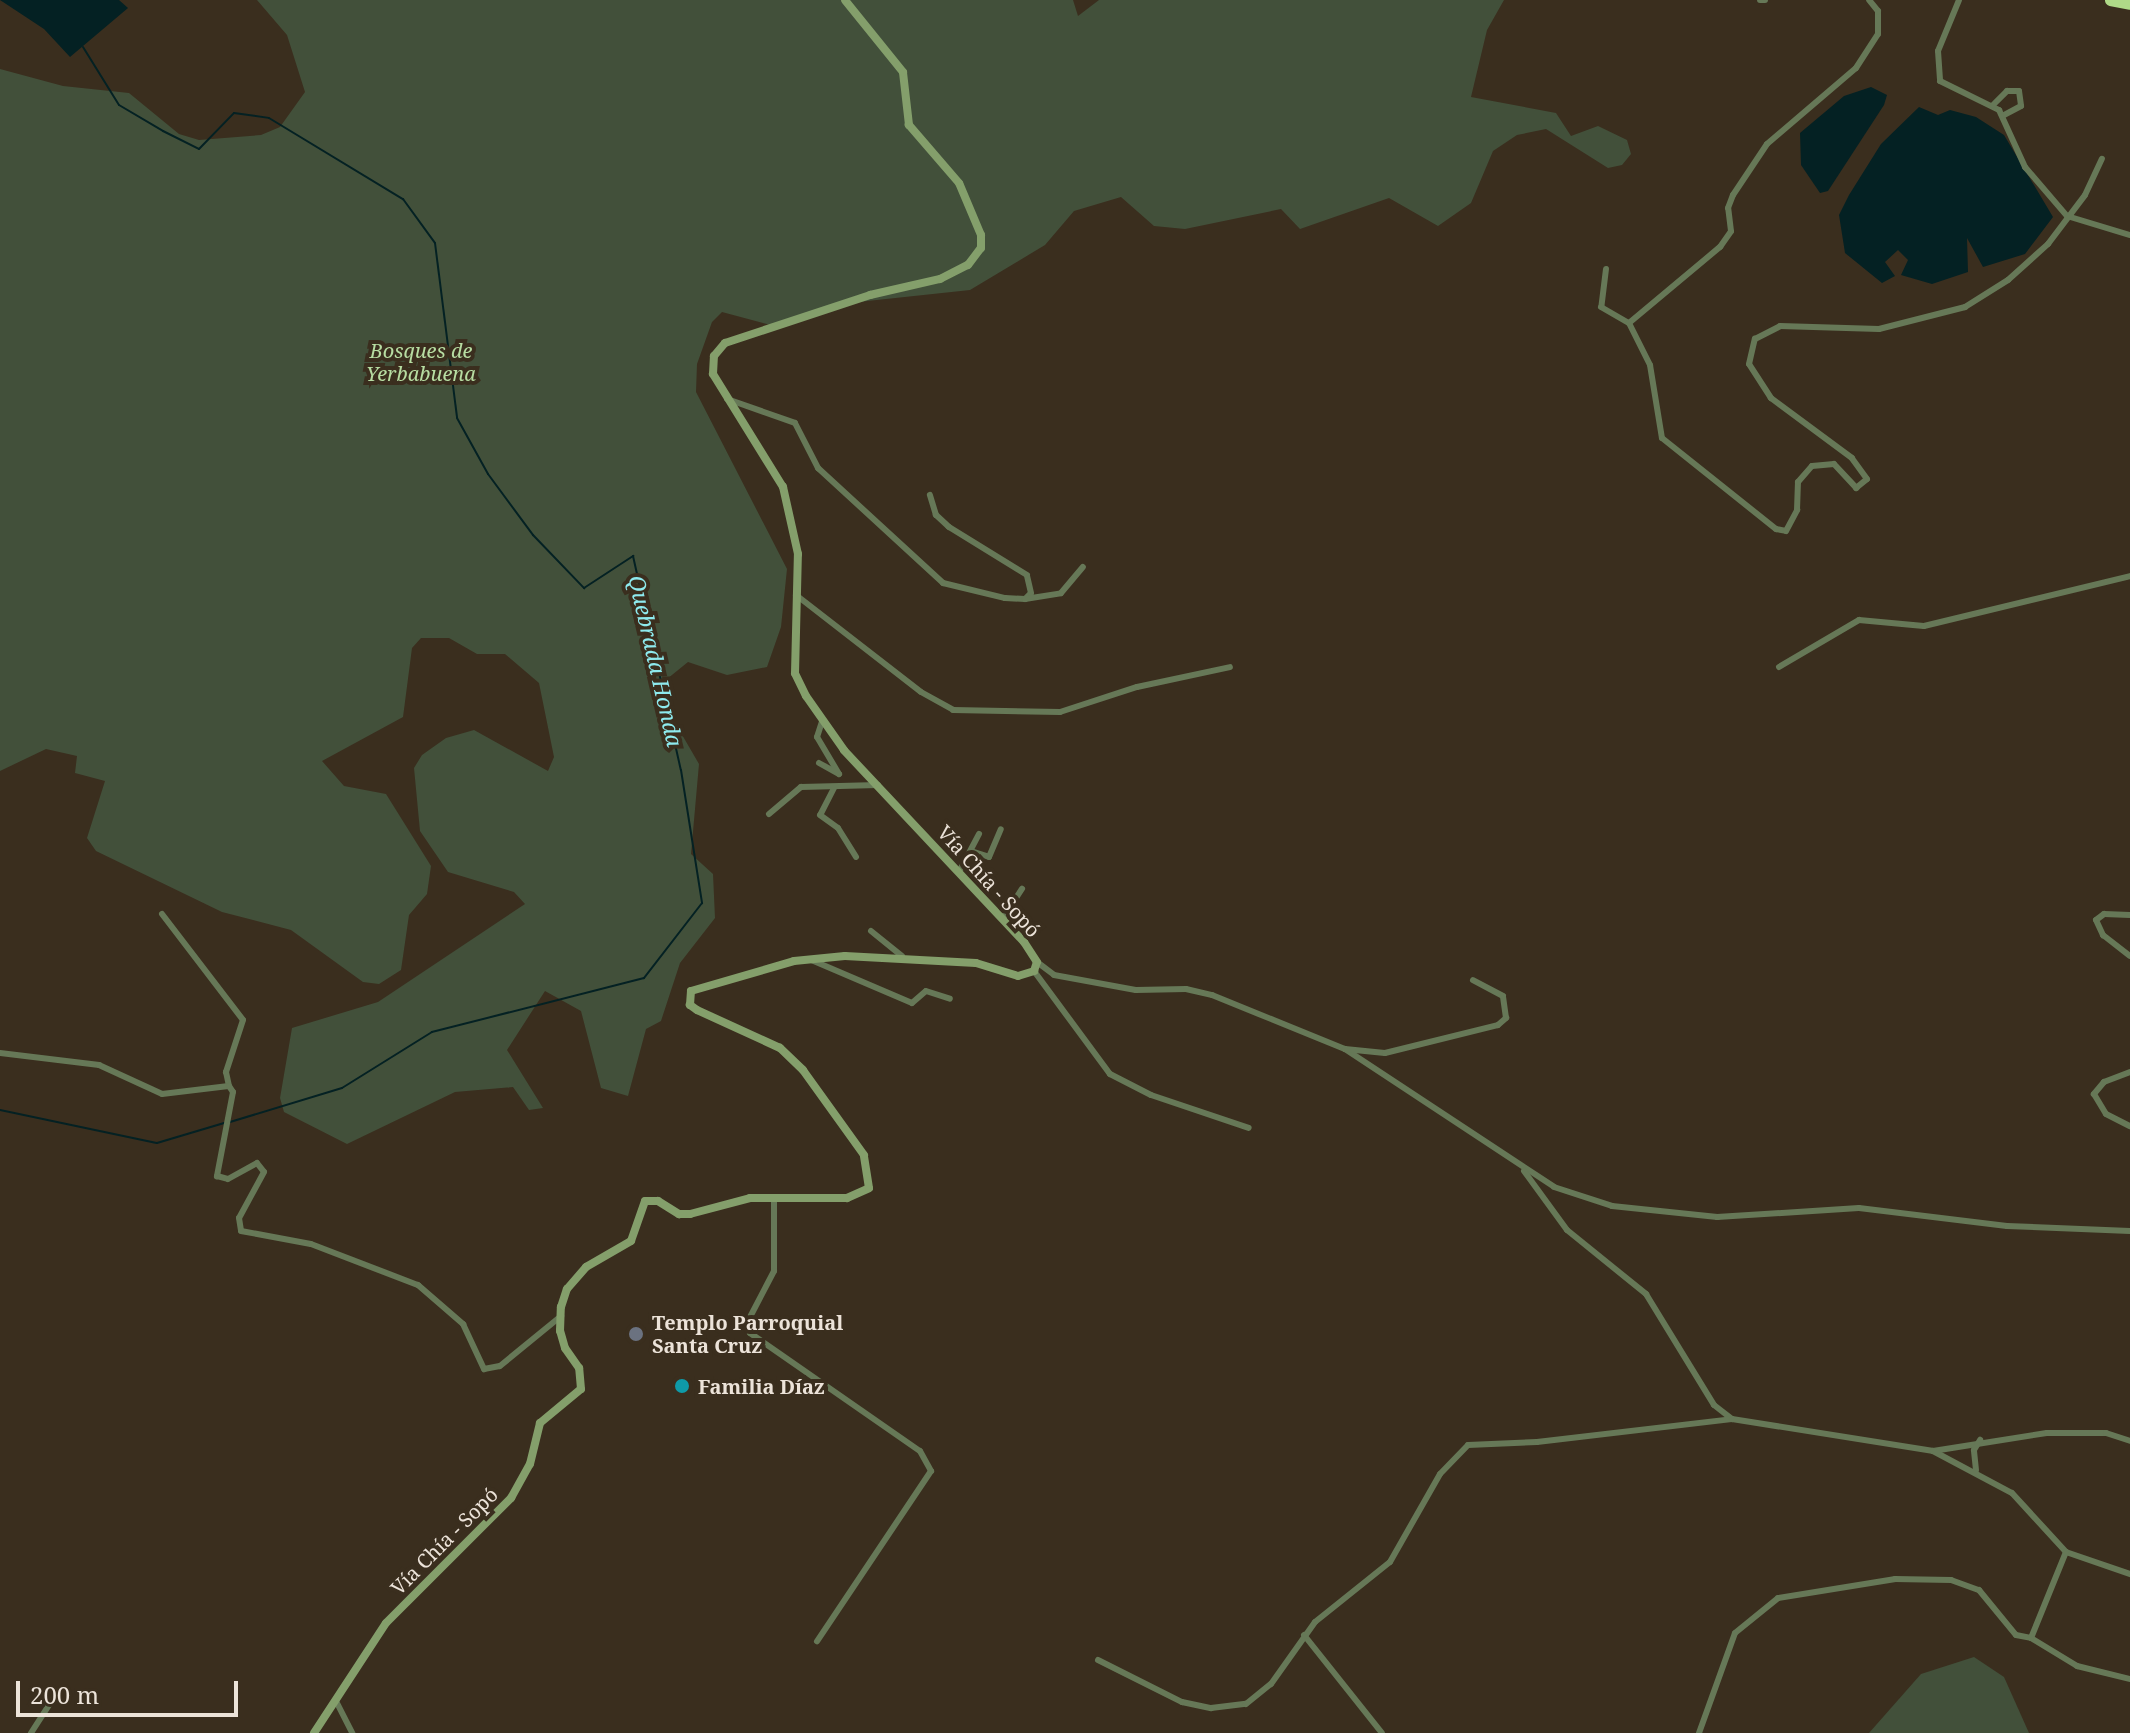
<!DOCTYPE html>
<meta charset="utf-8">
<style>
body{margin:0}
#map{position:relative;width:2130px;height:1733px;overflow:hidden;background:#3a2e1e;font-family:"Noto Serif",serif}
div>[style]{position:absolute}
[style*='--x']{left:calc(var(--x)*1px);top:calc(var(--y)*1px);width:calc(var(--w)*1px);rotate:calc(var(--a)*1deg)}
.green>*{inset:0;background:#42503a}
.water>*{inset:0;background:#042123}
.stream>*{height:2px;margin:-1px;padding:0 1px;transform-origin:1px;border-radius:1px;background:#042123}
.street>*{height:6px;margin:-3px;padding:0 3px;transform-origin:3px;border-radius:3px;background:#667857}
.secondary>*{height:8px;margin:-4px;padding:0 4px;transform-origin:4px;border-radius:4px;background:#849f6b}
.highway>*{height:11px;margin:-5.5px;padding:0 5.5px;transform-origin:5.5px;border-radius:5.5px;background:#afda88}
.dots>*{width:22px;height:22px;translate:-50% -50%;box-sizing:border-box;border:4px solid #3a2e1e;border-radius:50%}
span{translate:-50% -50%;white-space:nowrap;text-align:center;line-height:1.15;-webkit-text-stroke:8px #3a2e1e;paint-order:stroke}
.park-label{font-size:20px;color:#b7dda2;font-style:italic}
.street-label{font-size:20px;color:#ece3d9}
.poi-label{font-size:20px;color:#ece3d9;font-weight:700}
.left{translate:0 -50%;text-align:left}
.water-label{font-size:22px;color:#8eeaee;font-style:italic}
.scale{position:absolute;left:16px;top:1681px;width:222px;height:36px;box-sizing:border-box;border:4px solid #ece3d9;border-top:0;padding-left:10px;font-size:24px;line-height:28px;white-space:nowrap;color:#ece3d9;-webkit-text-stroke:6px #3a2e1e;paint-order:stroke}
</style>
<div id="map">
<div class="green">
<i style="clip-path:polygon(257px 0,1073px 0,1078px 16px,1099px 0,1504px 0,1487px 30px,1471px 97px,1556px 113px,1571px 136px,1598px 126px,1627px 140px,1631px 154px,1622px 165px,1608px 168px,1546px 129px,1517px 135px,1493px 151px,1471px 203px,1438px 226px,1389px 198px,1300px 229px,1281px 209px,1185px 229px,1154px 226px,1121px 197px,1074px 211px,1045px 245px,970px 290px,830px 305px,778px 327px,722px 312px,712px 322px,697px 364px,696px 392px,787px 569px,781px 627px,767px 667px,727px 675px,688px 662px,667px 679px,670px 714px,699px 764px,691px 854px,713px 874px,715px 918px,680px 963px,661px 1021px,646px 1029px,628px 1096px,601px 1088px,581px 1011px,545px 991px,507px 1050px,543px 1108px,529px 1110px,513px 1087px,455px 1092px,347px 1144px,284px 1112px,280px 1098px,292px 1028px,378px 1002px,525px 904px,514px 892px,448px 872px,420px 831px,414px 768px,422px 755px,446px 738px,474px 730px,548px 771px,554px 757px,539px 683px,505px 654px,477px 654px,449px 638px,421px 638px,412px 648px,403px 717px,322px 761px,344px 786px,386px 794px,431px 866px,427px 894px,409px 915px,401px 970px,379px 984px,363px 982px,291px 930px,222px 912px,96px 851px,87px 838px,105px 781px,75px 773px,77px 756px,46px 749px,0 771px,0 69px,63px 86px,129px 93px,179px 134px,199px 140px,261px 135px,280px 127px,305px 92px,287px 35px)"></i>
<i style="clip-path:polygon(1974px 1657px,2004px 1677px,2029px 1733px,1869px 1733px,1921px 1674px)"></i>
</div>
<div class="water">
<i style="clip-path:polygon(0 0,119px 0,128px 8px,70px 57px,44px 29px)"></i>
<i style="clip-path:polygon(1871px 87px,1887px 95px,1884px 105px,1828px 191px,1820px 193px,1801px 165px,1800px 133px,1844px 96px)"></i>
<i style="clip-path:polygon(1919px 107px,1938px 115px,1950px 110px,1976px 117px,2004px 135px,2053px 217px,2025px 254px,1983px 267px,1967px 238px,1968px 272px,1932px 284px,1901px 275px,1908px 260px,1898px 250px,1885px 262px,1895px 276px,1882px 283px,1845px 253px,1839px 215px,1849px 195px,1881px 144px)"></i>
</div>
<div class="stream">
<i style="--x:83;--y:47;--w:68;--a:58.2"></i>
<i style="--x:119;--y:105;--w:51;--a:30.6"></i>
<i style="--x:163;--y:131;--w:40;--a:26.6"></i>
<i style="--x:199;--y:149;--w:50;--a:-45.8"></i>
<i style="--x:234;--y:113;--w:35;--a:8"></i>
<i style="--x:269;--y:118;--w:157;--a:31.2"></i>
<i style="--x:403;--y:199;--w:54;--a:54"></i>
<i style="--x:435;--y:243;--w:176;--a:82.8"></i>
<i style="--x:457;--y:418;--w:64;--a:61"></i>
<i style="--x:488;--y:474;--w:76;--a:53.6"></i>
<i style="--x:533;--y:535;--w:74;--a:46.1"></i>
<i style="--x:584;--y:588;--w:59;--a:-33.1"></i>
<i style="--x:633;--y:556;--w:219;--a:77.4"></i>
<i style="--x:681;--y:770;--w:135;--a:81"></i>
<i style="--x:702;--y:903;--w:95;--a:127.7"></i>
<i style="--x:644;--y:978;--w:219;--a:165.7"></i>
<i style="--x:432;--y:1032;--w:106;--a:148.1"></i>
<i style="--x:342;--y:1088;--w:117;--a:163.1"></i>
<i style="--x:0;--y:1110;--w:160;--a:11.9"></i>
<i style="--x:157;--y:1143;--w:70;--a:-16.6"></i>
</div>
<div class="street">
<i style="--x:1760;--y:0;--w:5;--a:0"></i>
<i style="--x:1959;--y:0;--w:55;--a:112.4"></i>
<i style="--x:1938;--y:51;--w:30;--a:86"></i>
<i style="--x:1940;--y:81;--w:66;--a:26.2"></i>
<i style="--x:1999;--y:110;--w:63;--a:65.5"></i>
<i style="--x:2025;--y:167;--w:65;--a:49.4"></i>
<i style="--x:2067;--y:216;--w:66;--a:16.8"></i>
<i style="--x:1993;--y:105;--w:20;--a:-45"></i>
<i style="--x:2007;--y:91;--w:12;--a:0"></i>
<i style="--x:2019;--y:91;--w:15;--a:82"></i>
<i style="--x:2021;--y:106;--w:21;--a:152"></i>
<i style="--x:1606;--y:269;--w:38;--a:97"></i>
<i style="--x:1601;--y:307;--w:32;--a:30"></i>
<i style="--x:1629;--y:323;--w:47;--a:63.4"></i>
<i style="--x:1650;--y:365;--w:74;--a:80.7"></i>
<i style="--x:1662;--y:438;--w:146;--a:38.6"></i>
<i style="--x:1776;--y:529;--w:10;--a:11"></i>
<i style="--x:1786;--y:531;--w:24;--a:-62"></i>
<i style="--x:1797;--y:510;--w:28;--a:-88"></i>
<i style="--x:1798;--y:482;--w:21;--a:-49"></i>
<i style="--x:1812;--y:466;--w:22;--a:-5"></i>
<i style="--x:1834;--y:464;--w:33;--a:47"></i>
<i style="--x:1856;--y:488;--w:14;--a:-39"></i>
<i style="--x:1867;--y:479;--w:26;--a:-126"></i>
<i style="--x:1852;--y:458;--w:101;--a:-143.5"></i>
<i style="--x:1771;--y:398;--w:40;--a:-122.9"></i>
<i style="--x:1749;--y:364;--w:26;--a:-77"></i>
<i style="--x:1755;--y:339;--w:28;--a:-27"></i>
<i style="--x:1780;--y:326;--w:99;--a:1.7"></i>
<i style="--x:1879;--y:329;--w:89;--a:-14.3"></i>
<i style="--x:1965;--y:307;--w:51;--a:-32.1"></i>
<i style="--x:2008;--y:280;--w:54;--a:-42"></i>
<i style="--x:2048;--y:244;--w:61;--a:-52.9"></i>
<i style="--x:2085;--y:195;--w:40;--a:-65"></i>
<i style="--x:1629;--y:323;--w:119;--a:-39.9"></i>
<i style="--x:1720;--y:247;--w:19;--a:-55"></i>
<i style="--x:1731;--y:231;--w:23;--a:-97"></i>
<i style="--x:1728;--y:208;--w:14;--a:-69"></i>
<i style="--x:1733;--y:195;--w:61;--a:-56.3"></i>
<i style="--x:1767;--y:144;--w:117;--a:-40.5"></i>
<i style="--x:1856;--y:68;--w:40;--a:-57.1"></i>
<i style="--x:1878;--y:34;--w:23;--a:-90"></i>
<i style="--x:1878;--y:11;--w:14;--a:-129"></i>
<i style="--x:727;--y:399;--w:72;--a:19.4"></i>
<i style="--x:795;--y:423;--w:51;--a:62.9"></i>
<i style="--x:818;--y:468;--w:170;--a:42.6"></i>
<i style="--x:943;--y:583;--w:64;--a:13.6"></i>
<i style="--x:1005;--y:598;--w:20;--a:3"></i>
<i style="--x:1025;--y:599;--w:8;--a:-45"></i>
<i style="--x:1031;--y:593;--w:18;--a:-103"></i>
<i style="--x:1027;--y:575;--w:92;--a:-148.4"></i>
<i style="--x:949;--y:527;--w:18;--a:-137"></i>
<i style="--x:936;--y:515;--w:21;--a:-107"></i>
<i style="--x:796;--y:595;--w:158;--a:37.8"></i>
<i style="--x:921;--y:692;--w:37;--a:29"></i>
<i style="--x:953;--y:710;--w:107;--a:1.1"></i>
<i style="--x:1060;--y:712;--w:81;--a:-18"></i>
<i style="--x:1137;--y:687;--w:95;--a:-12.1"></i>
<i style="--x:1025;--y:599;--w:36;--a:-9"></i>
<i style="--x:1061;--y:593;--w:34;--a:-50"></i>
<i style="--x:1779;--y:667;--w:93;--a:-30.4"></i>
<i style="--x:1859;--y:620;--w:65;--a:5.3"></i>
<i style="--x:1924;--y:626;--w:212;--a:-13.6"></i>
<i style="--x:819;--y:763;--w:23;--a:29"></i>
<i style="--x:839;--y:774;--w:43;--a:-120.7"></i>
<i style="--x:817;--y:737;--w:16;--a:-72"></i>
<i style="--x:834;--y:788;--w:30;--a:117"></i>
<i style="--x:820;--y:815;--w:22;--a:36"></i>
<i style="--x:838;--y:828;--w:34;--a:58"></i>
<i style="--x:769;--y:814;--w:42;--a:-40.2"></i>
<i style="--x:801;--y:787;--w:77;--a:-1.5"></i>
<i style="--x:971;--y:851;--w:19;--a:18"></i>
<i style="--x:989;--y:857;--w:30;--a:-67"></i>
<i style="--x:959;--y:872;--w:43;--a:-62.2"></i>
<i style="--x:162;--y:914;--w:133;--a:52.6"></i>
<i style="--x:243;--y:1020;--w:55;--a:108.1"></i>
<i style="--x:226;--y:1072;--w:14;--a:78"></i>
<i style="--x:2130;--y:915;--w:26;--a:-178"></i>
<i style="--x:2104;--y:914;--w:10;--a:143"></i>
<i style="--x:2096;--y:920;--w:17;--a:65"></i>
<i style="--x:2103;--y:935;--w:34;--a:38"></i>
<i style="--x:1003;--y:918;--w:35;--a:-57"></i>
<i style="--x:871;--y:931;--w:40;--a:39"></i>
<i style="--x:809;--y:959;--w:112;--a:23.1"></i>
<i style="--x:912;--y:1003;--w:18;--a:-41"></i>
<i style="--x:926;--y:991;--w:25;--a:18"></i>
<i style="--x:1037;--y:962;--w:21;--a:37"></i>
<i style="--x:1054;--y:975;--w:83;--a:10.4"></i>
<i style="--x:1136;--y:990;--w:50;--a:-1.1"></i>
<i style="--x:1186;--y:989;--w:27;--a:13"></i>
<i style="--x:1212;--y:995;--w:144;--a:22.1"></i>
<i style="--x:1345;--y:1049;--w:250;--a:33.4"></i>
<i style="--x:1554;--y:1187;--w:61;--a:18.1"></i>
<i style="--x:1612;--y:1206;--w:106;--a:6"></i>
<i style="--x:1717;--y:1217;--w:142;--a:-3.6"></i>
<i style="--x:1859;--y:1208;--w:149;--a:6.9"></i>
<i style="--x:2007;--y:1226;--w:123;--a:2.3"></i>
<i style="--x:1034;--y:971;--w:128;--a:53.6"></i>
<i style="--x:1110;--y:1074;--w:46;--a:27.1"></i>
<i style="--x:1151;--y:1095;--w:103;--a:18.6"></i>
<i style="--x:1345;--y:1049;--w:40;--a:5.7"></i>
<i style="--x:1385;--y:1053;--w:116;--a:-13.9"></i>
<i style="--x:1498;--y:1025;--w:11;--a:-41"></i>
<i style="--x:1506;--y:1018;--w:22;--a:-98"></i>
<i style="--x:1503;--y:996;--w:34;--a:-152"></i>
<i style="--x:0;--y:1053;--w:100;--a:6.9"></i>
<i style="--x:99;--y:1065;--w:69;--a:24.7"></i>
<i style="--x:162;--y:1094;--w:67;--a:-6.8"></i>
<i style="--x:229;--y:1086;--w:7;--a:56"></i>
<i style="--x:233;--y:1092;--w:86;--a:100.8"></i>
<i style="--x:217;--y:1176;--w:11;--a:15"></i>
<i style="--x:228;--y:1179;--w:33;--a:-29"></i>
<i style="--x:257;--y:1163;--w:11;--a:52"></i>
<i style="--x:264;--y:1172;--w:52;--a:118.5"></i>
<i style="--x:239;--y:1218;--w:13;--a:81"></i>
<i style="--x:241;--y:1231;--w:71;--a:10.5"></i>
<i style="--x:311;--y:1244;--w:115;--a:21"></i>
<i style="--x:418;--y:1285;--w:60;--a:40.9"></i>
<i style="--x:463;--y:1324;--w:50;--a:65"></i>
<i style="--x:484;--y:1369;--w:16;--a:-11"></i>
<i style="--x:500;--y:1366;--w:79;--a:-39.3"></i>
<i style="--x:2130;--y:1072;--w:28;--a:159"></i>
<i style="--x:2104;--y:1082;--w:16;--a:130"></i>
<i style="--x:2094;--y:1094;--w:23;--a:59"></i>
<i style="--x:2106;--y:1114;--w:27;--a:27"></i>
<i style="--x:1524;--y:1171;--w:73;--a:53.9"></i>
<i style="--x:1567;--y:1230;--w:102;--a:39"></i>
<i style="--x:1646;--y:1294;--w:130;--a:58.5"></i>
<i style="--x:1714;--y:1405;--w:23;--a:38"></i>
<i style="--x:774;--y:1197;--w:74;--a:90"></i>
<i style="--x:774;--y:1271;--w:56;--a:117.5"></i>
<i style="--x:748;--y:1321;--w:12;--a:81"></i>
<i style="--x:750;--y:1333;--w:207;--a:34.8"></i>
<i style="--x:920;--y:1451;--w:23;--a:61"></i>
<i style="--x:931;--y:1471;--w:205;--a:123.8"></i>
<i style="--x:1933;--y:1451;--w:115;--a:-9"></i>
<i style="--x:2047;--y:1433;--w:59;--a:0"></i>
<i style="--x:2106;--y:1433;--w:25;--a:18"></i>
<i style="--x:1976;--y:1470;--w:20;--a:-96"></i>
<i style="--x:1974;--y:1450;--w:12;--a:-59"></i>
<i style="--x:1304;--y:1635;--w:125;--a:51.5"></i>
<i style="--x:2031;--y:1638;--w:54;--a:31.3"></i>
<i style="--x:2077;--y:1666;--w:55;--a:13.8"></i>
<i style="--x:1098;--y:1660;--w:94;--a:26.6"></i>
<i style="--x:1182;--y:1702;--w:30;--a:12"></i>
<i style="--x:1211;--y:1708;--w:35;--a:-7"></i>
<i style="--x:1246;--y:1704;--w:32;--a:-39"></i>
<i style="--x:1271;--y:1684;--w:76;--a:-54.6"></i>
<i style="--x:1315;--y:1622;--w:96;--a:-38.7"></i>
<i style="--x:1390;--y:1562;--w:101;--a:-60.4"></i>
<i style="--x:1440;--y:1474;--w:40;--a:-46"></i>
<i style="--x:1468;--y:1445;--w:69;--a:-2.5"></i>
<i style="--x:1537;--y:1442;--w:196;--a:-6.7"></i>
<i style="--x:1732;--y:1419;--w:204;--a:9"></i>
<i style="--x:1933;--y:1451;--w:89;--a:28"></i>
<i style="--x:2012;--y:1493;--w:80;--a:47.5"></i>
<i style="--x:2066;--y:1552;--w:68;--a:19"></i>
<i style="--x:337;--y:1703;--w:34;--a:63"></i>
<i style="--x:31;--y:1733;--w:46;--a:-57.3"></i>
<i style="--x:1699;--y:1733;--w:106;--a:-70.2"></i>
<i style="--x:1735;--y:1633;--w:55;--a:-39.1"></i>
<i style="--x:1778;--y:1598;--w:119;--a:-9.2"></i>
<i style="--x:1895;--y:1579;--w:56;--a:1"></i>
<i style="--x:1951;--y:1580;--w:30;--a:20"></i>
<i style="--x:1979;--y:1590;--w:58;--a:50.6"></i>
<i style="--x:2016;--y:1635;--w:15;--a:11"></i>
<i style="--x:2031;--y:1638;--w:93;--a:-67.9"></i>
</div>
<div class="secondary">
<i style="--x:314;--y:1733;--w:131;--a:-56.8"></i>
<i style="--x:386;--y:1623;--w:177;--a:-45"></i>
<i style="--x:511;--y:1498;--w:39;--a:-61"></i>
<i style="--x:530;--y:1464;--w:42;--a:-76.3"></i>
<i style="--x:540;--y:1423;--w:53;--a:-39.7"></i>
<i style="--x:581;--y:1389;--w:21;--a:-95"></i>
<i style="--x:579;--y:1368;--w:24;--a:-125"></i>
<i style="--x:565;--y:1348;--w:18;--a:-106"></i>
<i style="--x:560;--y:1331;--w:24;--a:-88"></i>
<i style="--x:561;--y:1307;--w:19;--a:-72"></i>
<i style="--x:567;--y:1289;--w:29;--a:-49"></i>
<i style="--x:586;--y:1267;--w:52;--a:-30"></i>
<i style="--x:631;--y:1241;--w:42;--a:-70.7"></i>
<i style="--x:645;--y:1201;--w:13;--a:0"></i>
<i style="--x:658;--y:1201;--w:25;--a:32"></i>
<i style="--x:679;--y:1214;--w:11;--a:0"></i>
<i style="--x:690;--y:1214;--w:62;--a:-14.9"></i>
<i style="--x:750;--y:1198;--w:97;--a:0"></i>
<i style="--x:847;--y:1198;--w:24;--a:-24"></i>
<i style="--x:869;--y:1188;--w:33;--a:-99"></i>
<i style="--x:864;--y:1155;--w:105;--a:-125.7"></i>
<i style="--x:803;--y:1070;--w:32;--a:-136"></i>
<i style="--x:780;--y:1048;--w:91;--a:-155.4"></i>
<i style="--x:697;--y:1010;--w:9;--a:-144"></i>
<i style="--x:690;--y:1005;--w:14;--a:-86"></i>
<i style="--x:691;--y:991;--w:107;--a:-16.2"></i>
<i style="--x:794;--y:961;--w:51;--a:-5.6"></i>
<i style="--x:845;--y:956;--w:131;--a:3.1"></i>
<i style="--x:976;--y:963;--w:44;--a:17.2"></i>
<i style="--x:1018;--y:976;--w:17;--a:-17"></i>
<i style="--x:1034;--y:971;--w:9;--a:-72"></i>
<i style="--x:1037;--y:962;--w:24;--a:-123"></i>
<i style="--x:1024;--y:942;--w:263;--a:-133.2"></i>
<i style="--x:844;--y:750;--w:66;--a:-125.1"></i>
<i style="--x:806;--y:696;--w:25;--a:-116"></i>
<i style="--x:795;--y:673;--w:119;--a:-88.6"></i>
<i style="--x:798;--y:554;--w:69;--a:-102.6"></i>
<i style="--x:783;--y:487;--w:133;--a:-121.8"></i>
<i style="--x:713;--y:374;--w:18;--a:-87"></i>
<i style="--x:714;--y:356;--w:17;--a:-50"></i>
<i style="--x:725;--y:343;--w:153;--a:-18.3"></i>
<i style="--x:870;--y:295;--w:72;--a:-12.9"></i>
<i style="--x:940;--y:279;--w:31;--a:-27"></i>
<i style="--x:968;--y:265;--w:21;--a:-53"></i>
<i style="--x:981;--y:248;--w:13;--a:-90"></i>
<i style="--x:981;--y:235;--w:56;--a:-112.9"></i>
<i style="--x:959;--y:183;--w:77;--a:-130.8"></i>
<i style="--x:909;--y:125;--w:53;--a:-96.5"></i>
<i style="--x:903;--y:72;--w:92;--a:-128.9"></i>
</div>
<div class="highway">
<i style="--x:2110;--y:0;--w:20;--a:11"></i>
</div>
<div class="dots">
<i style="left:636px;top:1334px;background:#6b7280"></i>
<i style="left:682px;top:1386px;background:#0f9aa8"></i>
</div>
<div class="park-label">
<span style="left:421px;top:362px">Bosques de<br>Yerbabuena</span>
</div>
<div class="street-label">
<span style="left:989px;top:881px;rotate:48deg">Vía Chía - Sopó</span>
<span style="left:444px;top:1541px;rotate:-45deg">Vía Chía - Sopó</span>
</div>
<div class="poi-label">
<span class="left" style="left:652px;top:1334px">Templo Parroquial<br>Santa Cruz</span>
<span class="left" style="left:698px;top:1386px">Familia Díaz</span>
</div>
<div class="water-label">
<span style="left:656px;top:661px;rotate:77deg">Quebrada Honda</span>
</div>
<div class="scale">200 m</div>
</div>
